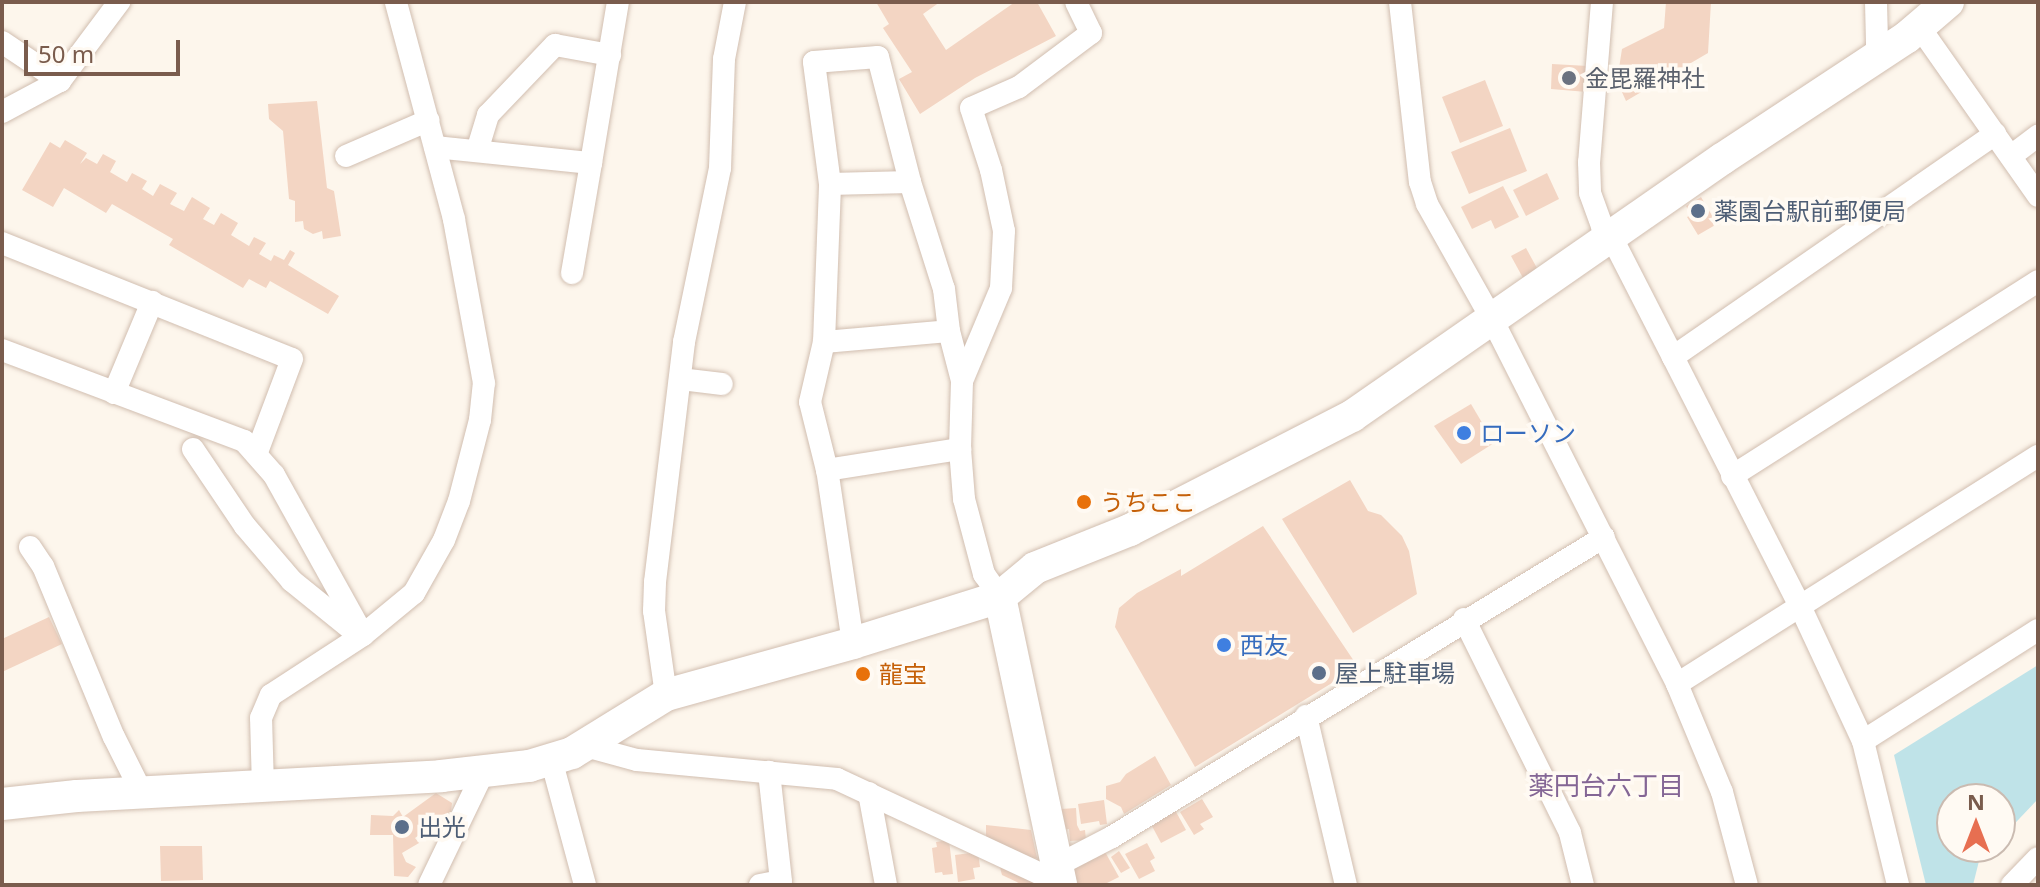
<!DOCTYPE html>
<meta charset="utf-8">
<style>
body{margin:0}
#map{position:relative;width:2040px;height:887px;overflow:hidden;background:#fdf6ec;font-family:"Noto Sans","Noto Sans JP",sans-serif}
div>[style]{position:absolute}
[style*='--x']{left:calc(var(--x)*1px);top:calc(var(--y)*1px);width:calc(var(--w)*1px);rotate:calc(var(--a)*1deg)}
.water>*{inset:0;background:#bfe3e8}
.building>*{inset:0;background:#f3d5c3}
.roads{filter:drop-shadow(0 0 2px #d1beb0) drop-shadow(0 0 2px #d1beb0)}
.street>*{height:22px;margin:-11px;padding:0 11px;transform-origin:11px;border-radius:11px;background:#fff}
.secondary>*{height:32px;margin:-16px;padding:0 16px;transform-origin:16px;border-radius:16px;background:#fff}
.dots>*{width:22px;height:22px;translate:-50% -50%;box-sizing:border-box;border:4px solid #fffaf3;border-radius:50%}
span{translate:-50% -50%;white-space:nowrap;text-align:center;line-height:1.15;-webkit-text-stroke:7px #fffaf3;paint-order:stroke}
.worship-label{font-size:24px;color:#5b616d}
.left{translate:0 -50%;text-align:left}
.service-label{font-size:24px;color:#4e5e75}
.shop-label{font-size:24px;color:#366cbe}
.food-label{font-size:24px;color:#c56008}
.neighbourhood-label{font-size:26px;color:#846695}
.frame{position:absolute;inset:0;border:4px solid #7a5c4d;pointer-events:none}
.north{position:absolute;left:1936px;top:783px;width:80px;height:80px;box-sizing:border-box;background:#fffaf3;border:2px solid #cabbb1;border-radius:50%;rotate:0deg;font-size:22px;font-weight:700;line-height:32px;text-align:center;color:#7a5c4d}
.north::after{content:'';display:block;margin:auto;width:28px;height:36px;background:#e76f51;clip-path:polygon(50% 0,100% 100%,50% 72%,0 100%)}
.scale{position:absolute;left:24px;top:40px;width:156px;height:36px;box-sizing:border-box;border:4px solid #7a5c4d;border-top:0;padding-left:10px;font-size:24px;line-height:28px;white-space:nowrap;color:#7a5c4d;-webkit-text-stroke:6px #fffaf3;paint-order:stroke}
</style>
<div id="map">
<div class="water">
<i style="clip-path:polygon(2038px 665px,2038px 799px,2000px 839px,2000px 799px,1952px 799px,1952px 847px,1992px 847px,1979px 861px,1973px 885px,1926px 885px,1894px 755px)"></i>
</div>
<div class="building">
<i style="clip-path:polygon(876px 2px,940px 2px,923px 14px,946px 50px,1015px 2px,1037px 2px,1056px 36px,975px 78px,920px 114px,899px 79px,912px 72px,883px 28px,889px 24px)"></i>
<i style="clip-path:polygon(1666px 2px,1711px 2px,1708px 53px,1626px 101px,1617px 81px,1622px 49px,1664px 28px)"></i>
<i style="clip-path:polygon(1552px 64px,1588px 66px,1587px 92px,1551px 89px)"></i>
<i style="clip-path:polygon(1485px 80px,1503px 126px,1460px 143px,1442px 97px)"></i>
<i style="clip-path:polygon(317px 101px,327px 188px,334px 191px,341px 236px,323px 239px,322px 231px,313px 234px,304px 229px,303px 221px,295px 222px,295px 201px,289px 199px,283px 131px,269px 119px,268px 104px)"></i>
<i style="clip-path:polygon(1510px 128px,1527px 171px,1469px 194px,1451px 152px)"></i>
<i style="clip-path:polygon(65px 140px,87px 153px,80px 164px,86px 158px,97px 164px,103px 154px,116px 161px,110px 172px,127px 182px,132px 173px,147px 181px,142px 189px,153px 196px,160px 184px,177px 193px,170px 204px,184px 211px,192px 197px,210px 208px,203px 219px,214px 225px,221px 213px,238px 223px,231px 235px,249px 246px,254px 237px,266px 243px,259px 254px,271px 261px,274px 255px,284px 260px,290px 250px,295px 253px,288px 265px,339px 296px,328px 314px,270px 281px,266px 288px,249px 279px,243px 288px,169px 245px,173px 239px,112px 204px,106px 213px,64px 188px,53px 207px,22px 190px,50px 142px,60px 148px)"></i>
<i style="clip-path:polygon(1547px 173px,1559px 199px,1526px 216px,1513px 190px)"></i>
<i style="clip-path:polygon(1503px 186px,1519px 217px,1495px 229px,1491px 220px,1472px 229px,1461px 207px)"></i>
<i style="clip-path:polygon(1701px 197px,1717px 224px,1698px 235px,1687px 217px,1691px 215px,1686px 206px)"></i>
<i style="clip-path:polygon(1526px 248px,1538px 270px,1523px 278px,1511px 256px)"></i>
<i style="clip-path:polygon(1471px 404px,1494px 443px,1461px 464px,1434px 426px)"></i>
<i style="clip-path:polygon(1350px 480px,1368px 511px,1381px 515px,1402px 536px,1409px 551px,1417px 594px,1353px 633px,1282px 519px)"></i>
<i style="clip-path:polygon(1263px 526px,1358px 667px,1195px 767px,1115px 627px,1119px 608px,1137px 593px,1181px 569px,1181px 576px)"></i>
<i style="clip-path:polygon(49px 617px,62px 644px,2px 672px,2px 639px)"></i>
<i style="clip-path:polygon(1155px 756px,1171px 785px,1124px 814px,1121px 807px,1106px 799px,1106px 786px,1120px 782px,1126px 774px)"></i>
<i style="clip-path:polygon(436px 793px,452px 803px,451px 812px,415px 838px,419px 843px,402px 853px,406px 862px,416px 867px,408px 877px,394px 876px,393px 835px,370px 835px,371px 815px,393px 816px,399px 810px,403px 817px)"></i>
<i style="clip-path:polygon(1202px 799px,1213px 817px,1200px 824px,1204px 829px,1194px 835px,1180px 812px)"></i>
<i style="clip-path:polygon(1104px 800px,1107px 824px,1100px 825px,1099px 821px,1081px 824px,1078px 804px)"></i>
<i style="clip-path:polygon(1076px 808px,1077px 825px,1080px 831px,1085px 830px,1086px 840px,1070px 841px,1069px 829px,1063px 830px,1061px 809px)"></i>
<i style="clip-path:polygon(1175px 810px,1186px 830px,1161px 843px,1152px 826px)"></i>
<i style="clip-path:polygon(986px 825px,1031px 830px,1037px 858px,1026px 861px,986px 842px)"></i>
<i style="clip-path:polygon(949px 840px,953px 874px,943px 875px,942px 872px,935px 873px,932px 848px,937px 847px,936px 842px)"></i>
<i style="clip-path:polygon(1147px 843px,1155px 858px,1150px 861px,1155px 871px,1139px 879px,1125px 854px)"></i>
<i style="clip-path:polygon(160px 846px,202px 846px,203px 880px,161px 881px)"></i>
<i style="clip-path:polygon(1104px 850px,1119px 877px,1103px 885px,1077px 885px,1072px 866px)"></i>
<i style="clip-path:polygon(1119px 851px,1130px 868px,1121px 873px,1111px 857px)"></i>
<i style="clip-path:polygon(978px 852px,980px 867px,973px 868px,975px 879px,958px 882px,955px 855px)"></i>
<i style="clip-path:polygon(999px 864px,1044px 885px,1023px 885px,1002px 875px)"></i>
</div>
<div class="roads">
<div class="street">
<i style="--x:1400;--y:2;--w:181;--a:83.7"></i>
<i style="--x:1420;--y:182;--w:23;--a:72"></i>
<i style="--x:1427;--y:204;--w:134;--a:60.6"></i>
<i style="--x:1493;--y:321;--w:407;--a:63.1"></i>
<i style="--x:1677;--y:684;--w:117;--a:67.4"></i>
<i style="--x:1722;--y:792;--w:96;--a:75"></i>
<i style="--x:1602;--y:2;--w:161;--a:94.6"></i>
<i style="--x:1589;--y:162;--w:31;--a:88"></i>
<i style="--x:1590;--y:193;--w:35;--a:70"></i>
<i style="--x:1602;--y:226;--w:13;--a:48"></i>
<i style="--x:1611;--y:236;--w:136;--a:62.9"></i>
<i style="--x:1673;--y:357;--w:280;--a:63"></i>
<i style="--x:1800;--y:606;--w:149;--a:65"></i>
<i style="--x:1863;--y:741;--w:148;--a:76.3"></i>
<i style="--x:1876;--y:2;--w:41;--a:88.6"></i>
<i style="--x:1877;--y:43;--w:12;--a:59"></i>
<i style="--x:1918;--y:25;--w:209;--a:54.9"></i>
<i style="--x:2;--y:42;--w:70;--a:33.9"></i>
<i style="--x:2;--y:112;--w:66;--a:-28.1"></i>
<i style="--x:60;--y:81;--w:99;--a:-53.2"></i>
<i style="--x:435;--y:147;--w:157;--a:5.9"></i>
<i style="--x:591;--y:163;--w:163;--a:-80.5"></i>
<i style="--x:477;--y:151;--w:38;--a:-73"></i>
<i style="--x:488;--y:115;--w:97;--a:-46.3"></i>
<i style="--x:555;--y:45;--w:56;--a:10.3"></i>
<i style="--x:346;--y:156;--w:90;--a:-23.4"></i>
<i style="--x:2011;--y:156;--w:34;--a:-37"></i>
<i style="--x:830;--y:184;--w:80;--a:-1.4"></i>
<i style="--x:2;--y:243;--w:312;--a:21.8"></i>
<i style="--x:292;--y:359;--w:99;--a:110.6"></i>
<i style="--x:572;--y:273;--w:112;--a:-80.2"></i>
<i style="--x:824;--y:342;--w:125;--a:-5"></i>
<i style="--x:2;--y:350;--w:259;--a:20.6"></i>
<i style="--x:244;--y:441;--w:45;--a:48.6"></i>
<i style="--x:274;--y:475;--w:183;--a:60.9"></i>
<i style="--x:1673;--y:357;--w:392;--a:-34.7"></i>
<i style="--x:680;--y:379;--w:42;--a:6.8"></i>
<i style="--x:962;--y:381;--w:101;--a:-67.2"></i>
<i style="--x:1001;--y:288;--w:57;--a:-87"></i>
<i style="--x:1004;--y:231;--w:62;--a:-102"></i>
<i style="--x:991;--y:170;--w:65;--a:-107.9"></i>
<i style="--x:971;--y:108;--w:52;--a:-23.6"></i>
<i style="--x:1019;--y:87;--w:90;--a:-36.9"></i>
<i style="--x:1091;--y:33;--w:34;--a:-116"></i>
<i style="--x:114;--y:393;--w:99;--a:-67.3"></i>
<i style="--x:193;--y:449;--w:93;--a:56"></i>
<i style="--x:245;--y:526;--w:72;--a:49.5"></i>
<i style="--x:292;--y:581;--w:81;--a:39"></i>
<i style="--x:827;--y:470;--w:135;--a:-9"></i>
<i style="--x:1732;--y:476;--w:363;--a:-32.5"></i>
<i style="--x:30;--y:547;--w:23;--a:56"></i>
<i style="--x:43;--y:566;--w:185;--a:67.5"></i>
<i style="--x:114;--y:737;--w:63;--a:63.4"></i>
<i style="--x:1464;--y:619;--w:239;--a:63.6"></i>
<i style="--x:1570;--y:833;--w:54;--a:76"></i>
<i style="--x:853;--y:643;--w:175;--a:-98.5"></i>
<i style="--x:827;--y:470;--w:70;--a:-104"></i>
<i style="--x:810;--y:402;--w:62;--a:-76.9"></i>
<i style="--x:824;--y:342;--w:158;--a:-87.8"></i>
<i style="--x:830;--y:184;--w:123;--a:-97.5"></i>
<i style="--x:814;--y:62;--w:64;--a:-4.5"></i>
<i style="--x:878;--y:57;--w:129;--a:75.6"></i>
<i style="--x:910;--y:182;--w:112;--a:72.4"></i>
<i style="--x:944;--y:289;--w:42;--a:83.2"></i>
<i style="--x:949;--y:331;--w:52;--a:75.4"></i>
<i style="--x:962;--y:381;--w:68;--a:91.7"></i>
<i style="--x:960;--y:449;--w:50;--a:85.4"></i>
<i style="--x:964;--y:499;--w:78;--a:75.1"></i>
<i style="--x:984;--y:574;--w:28;--a:55"></i>
<i style="--x:1677;--y:684;--w:427;--a:-32.3"></i>
<i style="--x:666;--y:695;--w:85;--a:-98.1"></i>
<i style="--x:654;--y:611;--w:29;--a:-88"></i>
<i style="--x:655;--y:582;--w:242;--a:-83.1"></i>
<i style="--x:684;--y:342;--w:178;--a:-78.3"></i>
<i style="--x:720;--y:168;--w:109;--a:-87.9"></i>
<i style="--x:724;--y:59;--w:58;--a:-79.1"></i>
<i style="--x:1306;--y:716;--w:174;--a:76.7"></i>
<i style="--x:1863;--y:741;--w:207;--a:-32.4"></i>
<i style="--x:585;--y:746;--w:54;--a:15.1"></i>
<i style="--x:637;--y:760;--w:201;--a:5.4"></i>
<i style="--x:837;--y:779;--w:246;--a:25"></i>
<i style="--x:551;--y:759;--w:131;--a:74.9"></i>
<i style="--x:263;--y:788;--w:70;--a:-91.6"></i>
<i style="--x:261;--y:718;--w:25;--a:-67"></i>
<i style="--x:271;--y:695;--w:110;--a:-33.1"></i>
<i style="--x:363;--y:635;--w:66;--a:-39.5"></i>
<i style="--x:414;--y:593;--w:61;--a:-60.5"></i>
<i style="--x:444;--y:540;--w:42;--a:-69"></i>
<i style="--x:459;--y:501;--w:84;--a:-75.5"></i>
<i style="--x:480;--y:420;--w:37;--a:-84"></i>
<i style="--x:484;--y:383;--w:167;--a:-100.4"></i>
<i style="--x:454;--y:219;--w:225;--a:-105"></i>
<i style="--x:869;--y:793;--w:94;--a:79.5"></i>
<i style="--x:1056;--y:866;--w:63;--a:-27.4"></i>
<i style="--x:1112;--y:837;--w:576;--a:-31.37"></i>
<i style="--x:429;--y:885;--w:124;--a:-64.3"></i>
<i style="--x:760;--y:885;--w:21;--a:-11"></i>
<i style="--x:781;--y:881;--w:110;--a:-96.3"></i>
<i style="--x:2012;--y:885;--w:37;--a:-46"></i>
</div>
<div class="secondary">
<i style="--x:1000;--y:597;--w:294;--a:78"></i>
<i style="--x:2;--y:804;--w:75;--a:-6.1"></i>
<i style="--x:77;--y:796;--w:365;--a:-3.1"></i>
<i style="--x:441;--y:776;--w:89;--a:-6.5"></i>
<i style="--x:529;--y:766;--w:45;--a:-16.8"></i>
<i style="--x:572;--y:753;--w:110;--a:-31.7"></i>
<i style="--x:666;--y:695;--w:194;--a:-15.5"></i>
<i style="--x:853;--y:643;--w:154;--a:-17.4"></i>
<i style="--x:1000;--y:597;--w:45;--a:-39.6"></i>
<i style="--x:1035;--y:568;--w:102;--a:-21.8"></i>
<i style="--x:1130;--y:530;--w:250;--a:-27.2"></i>
<i style="--x:1352;--y:416;--w:450;--a:-34.8"></i>
<i style="--x:1722;--y:159;--w:222;--a:-33.4"></i>
<i style="--x:1907;--y:37;--w:54;--a:-40.5"></i>
</div>
</div>
<div class="dots">
<i style="left:1569px;top:78px;background:#6b7280"></i>
<i style="left:1698px;top:211px;background:#5c6f8a"></i>
<i style="left:1464px;top:433px;background:#3f7fe0"></i>
<i style="left:1084px;top:502px;background:#e8710a"></i>
<i style="left:1224px;top:645px;background:#3f7fe0"></i>
<i style="left:1319px;top:673px;background:#5c6f8a"></i>
<i style="left:863px;top:674px;background:#e8710a"></i>
<i style="left:402px;top:827px;background:#5c6f8a"></i>
</div>
<div class="worship-label">
<span class="left" style="left:1585px;top:78px">金毘羅神社</span>
</div>
<div class="service-label">
<span class="left" style="left:1714px;top:211px">薬園台駅前郵便局</span>
<span class="left" style="left:1335px;top:673px">屋上駐車場</span>
<span class="left" style="left:418px;top:827px">出光</span>
</div>
<div class="shop-label">
<span class="left" style="left:1480px;top:433px">ローソン</span>
<span class="left" style="left:1240px;top:645px">西友</span>
</div>
<div class="food-label">
<span class="left" style="left:1100px;top:502px">うちここ</span>
<span class="left" style="left:879px;top:674px">龍宝</span>
</div>
<div class="neighbourhood-label">
<span style="left:1606px;top:786px">薬円台六丁目</span>
</div>
<div class="frame"></div>
<div class="north">N</div>
<div class="scale">50 m</div>
</div>
